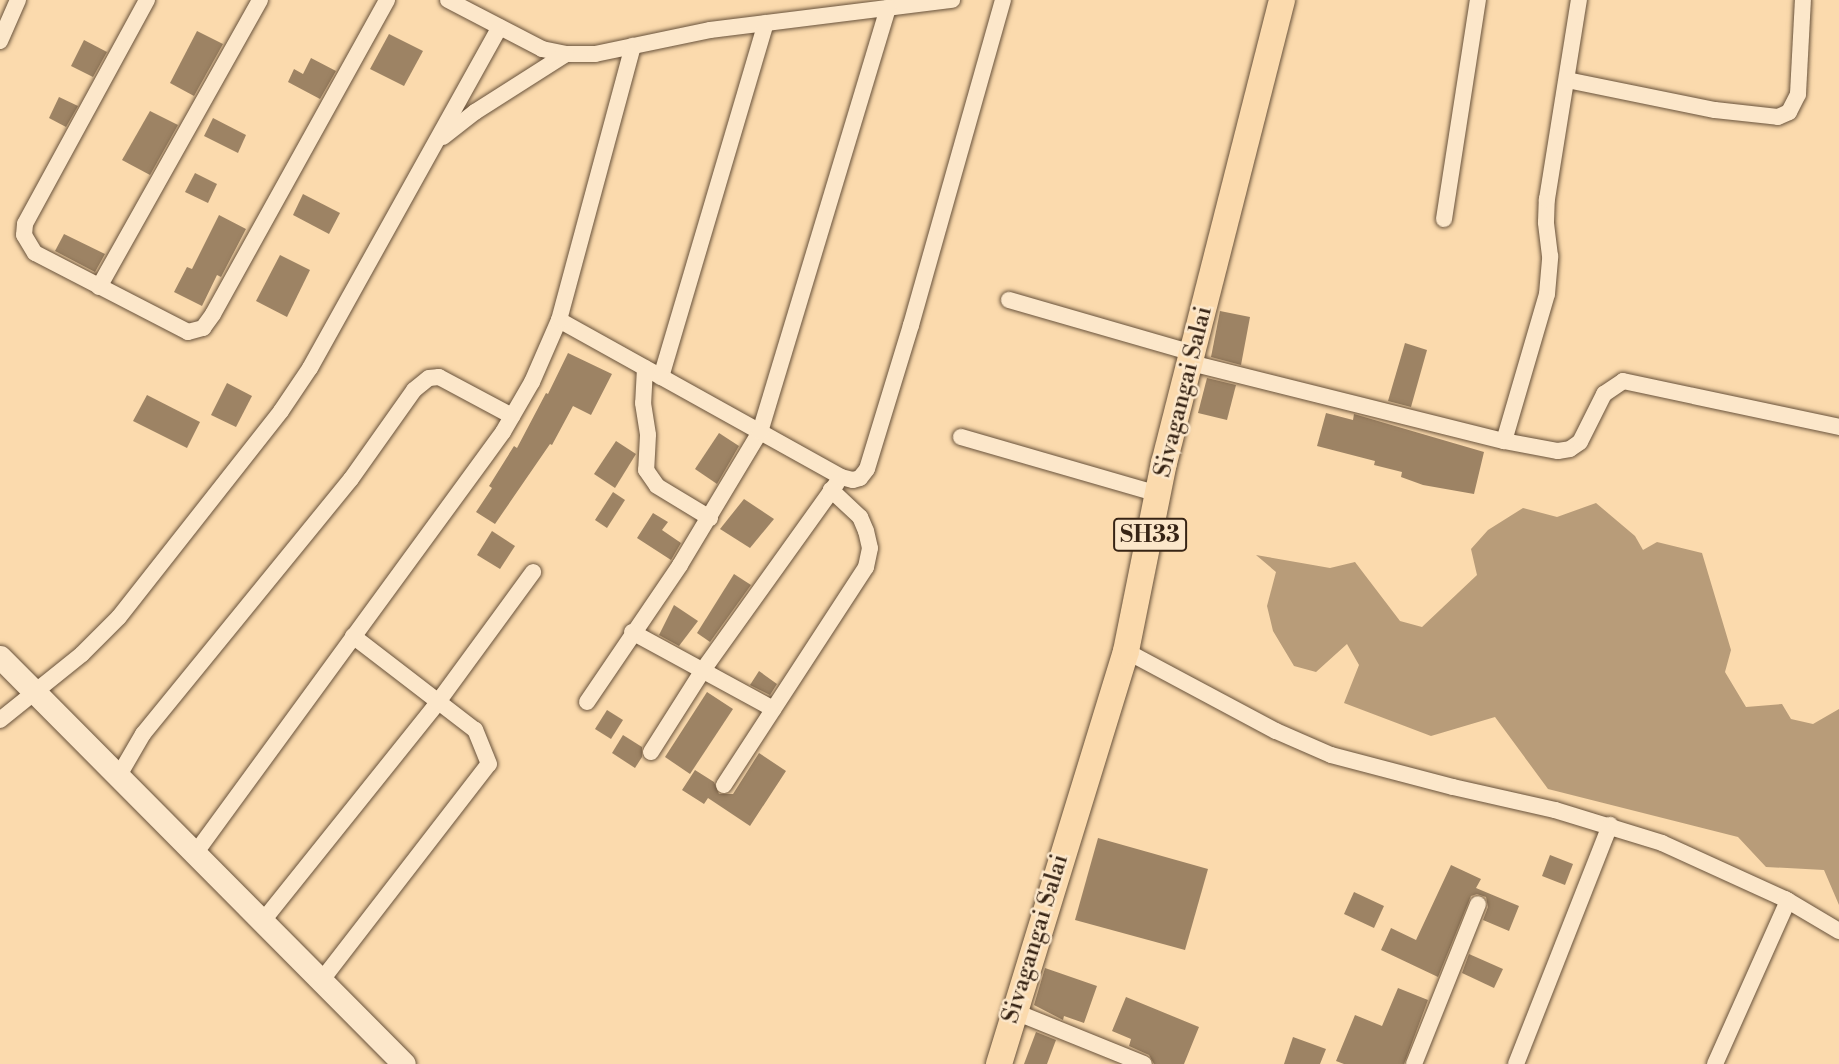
<!DOCTYPE html>
<style>
body{margin:0}
#map{position:relative;width:1839px;height:1064px;overflow:hidden;background:#fbdaad;font-family:"Libre Bodoni",serif}
div>[style]{position:absolute}
[style*='--x']{left:calc(var(--x)*1px);top:calc(var(--y)*1px);width:calc(var(--w)*1px);rotate:calc(var(--a)*1deg)}
.water>*{inset:0;background:#b89c79}
.building>*{inset:0;background:#9d8364}
.roads{filter:drop-shadow(0 0 2px #68523b) drop-shadow(0 0 2px #68523b)}
.street>*{height:16px;margin:-8px;padding:0 8px;transform-origin:8px;border-radius:8px;background:#fce7ca}
.secondary>*{height:23px;margin:-11.5px;padding:0 11.5px;transform-origin:11.5px;border-radius:11.5px;background:#fce7ca}
.primary>*{height:26px;margin:-13px;padding:0 13px;transform-origin:13px;border-radius:13px;background:#fbdaad}
span{translate:-50% -50%;white-space:nowrap;text-align:center;line-height:1.15;-webkit-text-stroke:5px #fce7ca;paint-order:stroke}
.shield-label span{padding:2px 5px;background:#fce7ca;border:2px solid;border-radius:5px;-webkit-text-stroke-width:0}
.shield-label{font-size:23px;color:#372415;font-weight:700}
.street-label{font-size:24px;color:#372415}
</style>
<div id="map">
<div class="water">
<i style="clip-path:polygon(1596px 503px,1635px 536px,1643px 550px,1657px 542px,1702px 553px,1731px 650px,1725px 672px,1746px 707px,1782px 704px,1791px 719px,1813px 724px,1839px 709px,1839px 905px,1824px 870px,1766px 867px,1738px 837px,1548px 789px,1495px 717px,1431px 736px,1344px 703px,1359px 665px,1347px 644px,1316px 672px,1294px 666px,1273px 631px,1267px 606px,1276px 572px,1256px 555px,1330px 568px,1355px 562px,1400px 621px,1422px 627px,1477px 575px,1471px 549px,1488px 530px,1523px 508px,1557px 517px)"></i>
</div>
<div class="building">
<i style="clip-path:polygon(197px 31px,223px 44px,194px 96px,170px 83px)"></i>
<i style="clip-path:polygon(389px 34px,423px 51px,404px 86px,370px 69px)"></i>
<i style="clip-path:polygon(84px 40px,107px 52px,93px 77px,71px 66px)"></i>
<i style="clip-path:polygon(311px 58px,336px 71px,320px 99px,288px 82px,294px 69px,303px 74px)"></i>
<i style="clip-path:polygon(59px 97px,78px 106px,66px 127px,49px 118px)"></i>
<i style="clip-path:polygon(150px 111px,178px 125px,150px 175px,122px 160px)"></i>
<i style="clip-path:polygon(213px 118px,246px 135px,238px 153px,204px 136px)"></i>
<i style="clip-path:polygon(195px 173px,217px 184px,208px 203px,185px 192px)"></i>
<i style="clip-path:polygon(303px 194px,340px 213px,329px 234px,293px 215px)"></i>
<i style="clip-path:polygon(219px 215px,246px 229px,221px 277px,217px 275px,202px 306px,174px 292px,187px 267px,192px 269px)"></i>
<i style="clip-path:polygon(64px 234px,105px 254px,95px 272px,55px 251px)"></i>
<i style="clip-path:polygon(280px 255px,310px 270px,287px 317px,256px 301px)"></i>
<i style="clip-path:polygon(1220px 311px,1250px 317px,1241px 365px,1211px 357px)"></i>
<i style="clip-path:polygon(1405px 343px,1427px 350px,1411px 407px,1388px 401px)"></i>
<i style="clip-path:polygon(568px 353px,612px 374px,591px 415px,573px 406px,552px 445px,550px 444px,495px 524px,476px 512px,492px 488px,489px 486px,514px 446px,517px 448px,546px 393px,548px 394px)"></i>
<i style="clip-path:polygon(1207px 378px,1236px 385px,1227px 420px,1198px 413px)"></i>
<i style="clip-path:polygon(227px 383px,252px 396px,236px 427px,211px 415px)"></i>
<i style="clip-path:polygon(147px 395px,200px 422px,187px 448px,133px 421px)"></i>
<i style="clip-path:polygon(1326px 413px,1353px 420px,1354px 414px,1484px 452px,1474px 494px,1423px 485px,1401px 477px,1402px 472px,1374px 465px,1375px 461px,1317px 446px)"></i>
<i style="clip-path:polygon(719px 433px,739px 446px,717px 484px,695px 469px)"></i>
<i style="clip-path:polygon(616px 441px,636px 454px,615px 488px,594px 474px)"></i>
<i style="clip-path:polygon(613px 492px,625px 500px,607px 528px,595px 520px)"></i>
<i style="clip-path:polygon(744px 499px,774px 519px,750px 548px,720px 529px)"></i>
<i style="clip-path:polygon(653px 513px,668px 522px,662px 530px,681px 543px,671px 560px,637px 538px)"></i>
<i style="clip-path:polygon(492px 531px,515px 546px,500px 569px,477px 555px)"></i>
<i style="clip-path:polygon(734px 574px,751px 585px,710px 642px,697px 633px)"></i>
<i style="clip-path:polygon(674px 605px,698px 621px,679px 646px,659px 635px)"></i>
<i style="clip-path:polygon(759px 671px,777px 684px,770px 695px,750px 685px)"></i>
<i style="clip-path:polygon(707px 692px,733px 709px,690px 774px,665px 757px)"></i>
<i style="clip-path:polygon(607px 710px,623px 720px,611px 739px,595px 729px)"></i>
<i style="clip-path:polygon(623px 735px,642px 747px,642px 757px,635px 768px,612px 753px)"></i>
<i style="clip-path:polygon(759px 753px,786px 771px,750px 826px,708px 798px,704px 804px,682px 790px,695px 770px,714px 782px,719px 794px,733px 794px)"></i>
<i style="clip-path:polygon(1098px 838px,1208px 869px,1185px 950px,1075px 920px)"></i>
<i style="clip-path:polygon(1550px 855px,1573px 864px,1565px 885px,1542px 876px)"></i>
<i style="clip-path:polygon(1451px 865px,1481px 879px,1476px 888px,1519px 906px,1509px 931px,1483px 920px,1488px 907px,1486px 897px,1477px 894px,1471px 896px,1438px 977px,1381px 950px,1391px 928px,1416px 940px)"></i>
<i style="clip-path:polygon(1354px 892px,1384px 906px,1374px 928px,1344px 914px)"></i>
<i style="clip-path:polygon(1469px 954px,1503px 969px,1494px 988px,1462px 973px)"></i>
<i style="clip-path:polygon(1045px 968px,1097px 986px,1084px 1023px,1064px 1016px,1063px 1020px,1034px 1005px)"></i>
<i style="clip-path:polygon(1398px 988px,1428px 1000px,1404px 1064px,1344px 1064px,1336px 1061px,1355px 1015px,1382px 1026px)"></i>
<i style="clip-path:polygon(1126px 997px,1199px 1027px,1184px 1064px,1154px 1064px,1149px 1055px,1129px 1046px,1131px 1039px,1112px 1031px)"></i>
<i style="clip-path:polygon(1036px 1032px,1056px 1040px,1047px 1064px,1024px 1064px)"></i>
<i style="clip-path:polygon(1293px 1037px,1326px 1049px,1320px 1064px,1284px 1064px)"></i>
</div>
<div class="roads">
<div class="street">
<i style="--x:147;--y:0;--w:255;--a:118.6"></i>
<i style="--x:25;--y:224;--w:11;--a:95"></i>
<i style="--x:24;--y:235;--w:21;--a:59"></i>
<i style="--x:35;--y:253;--w:172;--a:27.3"></i>
<i style="--x:188;--y:332;--w:16;--a:-15"></i>
<i style="--x:203;--y:328;--w:17;--a:-54"></i>
<i style="--x:213;--y:314;--w:359;--a:-61"></i>
<i style="--x:448;--y:0;--w:106;--a:27.5"></i>
<i style="--x:542;--y:49;--w:25;--a:12"></i>
<i style="--x:566;--y:54;--w:29;--a:0"></i>
<i style="--x:595;--y:54;--w:117;--a:-11.8"></i>
<i style="--x:710;--y:30;--w:244;--a:-7.1"></i>
<i style="--x:0;--y:41;--w:45;--a:-66.3"></i>
<i style="--x:1567;--y:80;--w:151;--a:11.5"></i>
<i style="--x:1715;--y:110;--w:63;--a:6.3"></i>
<i style="--x:1778;--y:117;--w:12;--a:-24"></i>
<i style="--x:1789;--y:112;--w:20;--a:-63"></i>
<i style="--x:1798;--y:94;--w:94;--a:-87"></i>
<i style="--x:443;--y:137;--w:41;--a:-38"></i>
<i style="--x:475;--y:112;--w:108;--a:-32.5"></i>
<i style="--x:1444;--y:219;--w:222;--a:-81.2"></i>
<i style="--x:99;--y:287;--w:329;--a:-60.7"></i>
<i style="--x:1009;--y:300;--w:191;--a:16.1"></i>
<i style="--x:559;--y:320;--w:323;--a:29.1"></i>
<i style="--x:841;--y:477;--w:12;--a:14"></i>
<i style="--x:853;--y:480;--w:7;--a:-16"></i>
<i style="--x:860;--y:478;--w:11;--a:-52"></i>
<i style="--x:867;--y:469;--w:151;--a:-73"></i>
<i style="--x:911;--y:325;--w:338;--a:-74.2"></i>
<i style="--x:1191;--y:363;--w:323;--a:14"></i>
<i style="--x:1504;--y:441;--w:55;--a:10.5"></i>
<i style="--x:1558;--y:451;--w:12;--a:-9"></i>
<i style="--x:1570;--y:449;--w:12;--a:-35"></i>
<i style="--x:1580;--y:442;--w:54;--a:-63.4"></i>
<i style="--x:1604;--y:394;--w:23;--a:-34"></i>
<i style="--x:1623;--y:381;--w:221;--a:12"></i>
<i style="--x:645;--y:368;--w:35;--a:93"></i>
<i style="--x:643;--y:403;--w:32;--a:81"></i>
<i style="--x:648;--y:435;--w:35;--a:93"></i>
<i style="--x:646;--y:470;--w:19;--a:55"></i>
<i style="--x:657;--y:486;--w:62;--a:31.1"></i>
<i style="--x:661;--y:377;--w:369;--a:-73.5"></i>
<i style="--x:961;--y:437;--w:205;--a:16.1"></i>
<i style="--x:1504;--y:441;--w:153;--a:-73.7"></i>
<i style="--x:1547;--y:294;--w:38;--a:-85"></i>
<i style="--x:1550;--y:256;--w:34;--a:-97"></i>
<i style="--x:1546;--y:222;--w:23;--a:-88"></i>
<i style="--x:1547;--y:199;--w:202;--a:-80.9"></i>
<i style="--x:632;--y:632;--w:161;--a:28.6"></i>
<i style="--x:1126;--y:651;--w:170;--a:28.1"></i>
<i style="--x:1276;--y:731;--w:60;--a:23.6"></i>
<i style="--x:1331;--y:755;--w:126;--a:14.7"></i>
<i style="--x:1453;--y:787;--w:105;--a:12.7"></i>
<i style="--x:1555;--y:810;--w:112;--a:17.1"></i>
<i style="--x:1662;--y:843;--w:135;--a:24.5"></i>
<i style="--x:1785;--y:899;--w:63;--a:30.7"></i>
<i style="--x:587;--y:702;--w:166;--a:-55.8"></i>
<i style="--x:680;--y:565;--w:155;--a:-59"></i>
<i style="--x:760;--y:432;--w:443;--a:-73.2"></i>
<i style="--x:0;--y:720;--w:105;--a:-38.8"></i>
<i style="--x:82;--y:654;--w:52;--a:-45"></i>
<i style="--x:119;--y:617;--w:262;--a:-51.8"></i>
<i style="--x:281;--y:411;--w:52;--a:-56"></i>
<i style="--x:310;--y:368;--w:390;--a:-60.9"></i>
<i style="--x:651;--y:752;--w:97;--a:-57.6"></i>
<i style="--x:703;--y:670;--w:230;--a:-54.4"></i>
<i style="--x:118;--y:777;--w:50;--a:-59.8"></i>
<i style="--x:143;--y:734;--w:329;--a:-50.8"></i>
<i style="--x:351;--y:479;--w:109;--a:-54.7"></i>
<i style="--x:414;--y:390;--w:19;--a:-39"></i>
<i style="--x:429;--y:378;--w:10;--a:-6"></i>
<i style="--x:439;--y:377;--w:83;--a:28.1"></i>
<i style="--x:724;--y:785;--w:260;--a:-56.9"></i>
<i style="--x:866;--y:567;--w:19;--a:-78"></i>
<i style="--x:870;--y:548;--w:17;--a:-103"></i>
<i style="--x:866;--y:531;--w:15;--a:-113"></i>
<i style="--x:860;--y:517;--w:40;--a:-137"></i>
<i style="--x:194;--y:855;--w:524;--a:-53.85"></i>
<i style="--x:503;--y:432;--w:58;--a:-59.9"></i>
<i style="--x:532;--y:382;--w:68;--a:-66.5"></i>
<i style="--x:559;--y:320;--w:284;--a:-74.9"></i>
<i style="--x:262;--y:922;--w:282;--a:-51.3"></i>
<i style="--x:438;--y:702;--w:161;--a:-53.8"></i>
<i style="--x:321;--y:981;--w:274;--a:-52.3"></i>
<i style="--x:489;--y:764;--w:37;--a:-112"></i>
<i style="--x:475;--y:730;--w:154;--a:-142.4"></i>
<i style="--x:1013;--y:1011;--w:141;--a:22"></i>
<i style="--x:1414;--y:1064;--w:172;--a:-68.2"></i>
<i style="--x:1516;--y:1064;--w:257;--a:-68.5"></i>
<i style="--x:1715;--y:1064;--w:179;--a:-65.9"></i>
</div>
<div class="secondary">
<i style="--x:0;--y:657;--w:573;--a:45.21"></i>
</div>
<div class="primary">
<i style="--x:999;--y:1064;--w:432;--a:-72.9"></i>
<i style="--x:1126;--y:651;--w:192;--a:-78.6"></i>
<i style="--x:1164;--y:463;--w:478;--a:-75.7"></i>
</div>
</div>
<div class="shield-label">
<span style="left:1150px;top:535px">SH33</span>
</div>
<div class="street-label">
<span style="left:1184px;top:392px;rotate:-76deg">Sivagangai Salai</span>
<span style="left:1036px;top:939px;rotate:-73deg">Sivagangai Salai</span>
</div>
</div>
